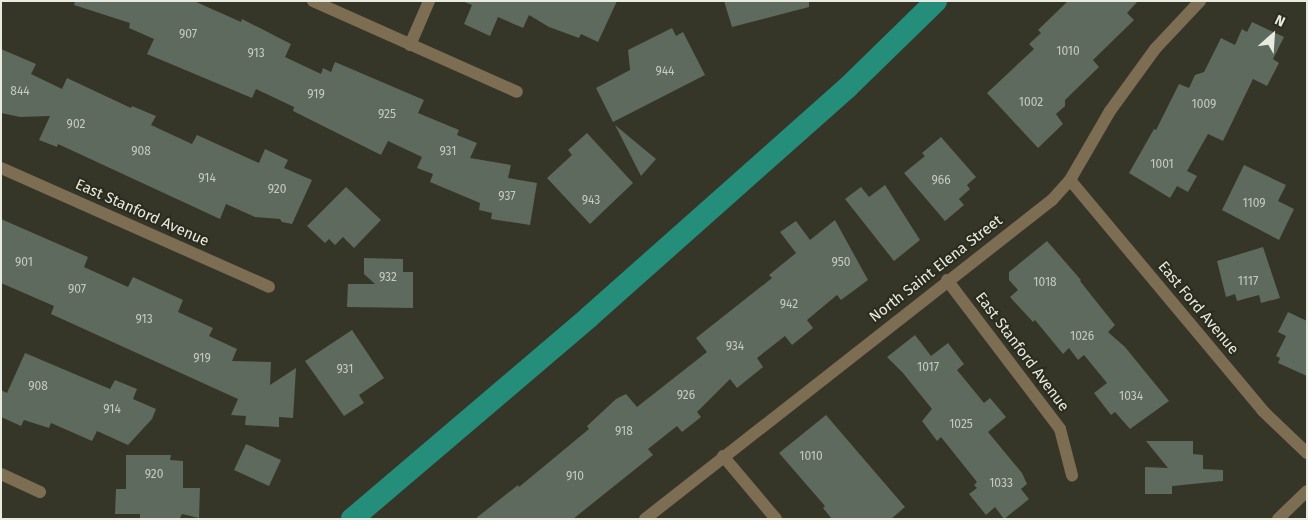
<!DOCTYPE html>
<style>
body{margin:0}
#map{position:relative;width:1308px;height:520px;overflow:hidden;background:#353627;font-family:"Fira Sans",sans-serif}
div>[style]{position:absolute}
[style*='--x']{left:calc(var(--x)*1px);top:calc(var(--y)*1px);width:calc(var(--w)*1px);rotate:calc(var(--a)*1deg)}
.canal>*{height:22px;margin:-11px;padding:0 11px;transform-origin:11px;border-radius:11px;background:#258e7b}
.building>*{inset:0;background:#5d6a5d}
.street>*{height:12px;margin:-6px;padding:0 6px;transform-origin:6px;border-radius:6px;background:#7d6d52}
span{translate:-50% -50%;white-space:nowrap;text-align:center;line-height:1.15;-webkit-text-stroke:4px #2b2c1e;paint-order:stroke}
.number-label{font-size:12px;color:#c6cbc0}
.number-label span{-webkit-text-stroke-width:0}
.street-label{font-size:15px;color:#e9ebe1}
.frame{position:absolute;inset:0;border:2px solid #e9ebe1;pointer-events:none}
.north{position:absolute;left:1248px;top:10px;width:50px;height:50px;-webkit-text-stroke:4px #2b2c1e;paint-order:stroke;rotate:26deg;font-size:14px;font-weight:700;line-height:20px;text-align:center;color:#e9ebe1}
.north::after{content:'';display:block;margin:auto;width:18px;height:22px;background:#e9ebe1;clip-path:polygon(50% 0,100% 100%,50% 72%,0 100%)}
</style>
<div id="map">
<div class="canal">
<i style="--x:352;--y:519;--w:311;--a:-40.4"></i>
<i style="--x:589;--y:317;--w:346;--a:-41.6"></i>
<i style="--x:848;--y:87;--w:123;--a:-44.3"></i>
</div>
<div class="building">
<i style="clip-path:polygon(75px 1px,194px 1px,241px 22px,242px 19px,291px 44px,285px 57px,321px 74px,323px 68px,331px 72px,335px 62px,424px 100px,418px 113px,459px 130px,457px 135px,477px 143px,470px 158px,511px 165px,508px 178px,537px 183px,530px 225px,491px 219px,492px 213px,479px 210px,480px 203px,430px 182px,433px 174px,417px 168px,422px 157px,388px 141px,381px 155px,293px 111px,294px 107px,256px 89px,252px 98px,147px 54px,154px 39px,129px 28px,130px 23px,74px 5px)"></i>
<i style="clip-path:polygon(462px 1px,617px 1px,598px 42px,581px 34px,579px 38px,549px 27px,529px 15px,523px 28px,498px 17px,490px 36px,464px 24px,472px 5px)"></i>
<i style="clip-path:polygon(724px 1px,809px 1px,809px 7px,732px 27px)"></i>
<i style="clip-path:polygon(1068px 1px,1138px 1px,1127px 13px,1134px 20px,1093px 60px,1099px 67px,1065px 100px,1065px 106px,1056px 114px,1063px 124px,1038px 148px,987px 93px,1034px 49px,1029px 44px,1041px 33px,1038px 30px)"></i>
<i style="clip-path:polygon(1252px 22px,1284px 37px,1273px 59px,1279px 63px,1267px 86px,1253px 79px,1223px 141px,1208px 134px,1187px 171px,1197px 176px,1188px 192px,1177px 186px,1170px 198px,1129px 173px,1154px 129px,1156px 130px,1179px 84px,1189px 88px,1195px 75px,1204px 72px,1221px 38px,1235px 45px,1242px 29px,1247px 32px)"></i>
<i style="clip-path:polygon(672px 28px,676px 36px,683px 32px,705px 75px,613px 122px,596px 88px,630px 70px,628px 50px)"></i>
<i style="clip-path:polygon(1px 49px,36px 64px,31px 74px,62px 89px,67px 78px,131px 108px,132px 106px,156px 116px,151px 125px,192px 144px,197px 135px,259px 163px,265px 149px,288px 160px,284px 168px,312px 180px,292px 224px,282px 222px,280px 219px,255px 217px,226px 204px,220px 219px,58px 144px,57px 147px,39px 140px,50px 116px,20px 117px,1px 113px)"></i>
<i style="clip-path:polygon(615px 125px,656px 159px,641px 176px)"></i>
<i style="clip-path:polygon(587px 133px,633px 183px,590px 224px,547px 178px,572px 155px,568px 150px)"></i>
<i style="clip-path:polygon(941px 137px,976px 177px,967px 185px,970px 189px,959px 199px,964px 205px,945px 221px,904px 173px,925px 156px,922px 153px)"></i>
<i style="clip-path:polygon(1244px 165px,1286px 185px,1278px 201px,1294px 209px,1279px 240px,1222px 210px)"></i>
<i style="clip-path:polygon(885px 185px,920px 240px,894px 261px,845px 199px,861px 187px,869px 197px)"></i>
<i style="clip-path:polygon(346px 187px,381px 220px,354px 248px,343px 237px,335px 245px,329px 239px,325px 243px,307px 226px)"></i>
<i style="clip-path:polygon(1px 219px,88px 257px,84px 267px,128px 287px,133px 277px,183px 300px,178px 312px,213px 328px,209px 336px,237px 349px,232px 361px,271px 362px,270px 385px,296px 368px,293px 418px,279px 417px,279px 427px,245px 425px,246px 416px,231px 415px,238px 399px,51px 314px,54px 306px,1px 283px)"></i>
<i style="clip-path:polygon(835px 220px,868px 280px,841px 300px,837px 295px,807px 320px,813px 328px,792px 345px,785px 336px,757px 358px,763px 367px,737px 388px,730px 379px,697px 412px,701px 417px,682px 432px,677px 426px,648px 449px,653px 455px,573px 519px,475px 519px,518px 485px,519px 487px,589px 429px,587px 426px,616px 399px,626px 394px,637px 407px,707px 352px,696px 338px,772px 278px,769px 275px,796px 253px,780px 232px,796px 221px,810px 240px)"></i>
<i style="clip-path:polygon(1047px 241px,1081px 280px,1080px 281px,1115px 325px,1108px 332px,1125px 347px,1169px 401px,1130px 429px,1115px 412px,1111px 415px,1094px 393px,1107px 383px,1084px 355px,1078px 360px,1069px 348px,1063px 354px,1035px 320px,1033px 322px,1010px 297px,1018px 290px,1009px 280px,1009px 272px)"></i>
<i style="clip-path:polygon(1263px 247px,1280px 298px,1261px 303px,1259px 295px,1237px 301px,1235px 294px,1226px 297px,1217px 261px)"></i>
<i style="clip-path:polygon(364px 258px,403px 259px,403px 272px,413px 272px,413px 308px,347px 307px,348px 284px,375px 284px,364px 274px)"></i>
<i style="clip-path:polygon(1288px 312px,1307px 321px,1307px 376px,1278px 363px,1280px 358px,1276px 356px,1286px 336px,1278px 332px)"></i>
<i style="clip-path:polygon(352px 330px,384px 378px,359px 395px,364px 403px,344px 416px,305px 361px)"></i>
<i style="clip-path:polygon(915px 335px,931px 356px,948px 343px,964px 364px,957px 370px,984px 403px,990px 398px,1006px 417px,988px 432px,1022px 473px,1027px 484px,1021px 489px,1029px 499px,1004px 519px,995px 507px,986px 515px,969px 494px,977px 488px,974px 485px,977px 482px,941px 437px,937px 441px,922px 421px,932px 409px,903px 373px,887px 357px)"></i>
<i style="clip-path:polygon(25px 353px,110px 389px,115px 380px,137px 389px,133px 399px,156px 409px,152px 419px,128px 445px,97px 431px,92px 441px,51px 423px,49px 428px,24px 420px,21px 426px,1px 417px,1px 390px,7px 393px)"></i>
<i style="clip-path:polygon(826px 415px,905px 507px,891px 519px,832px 519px,823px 508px,825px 506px,779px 453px)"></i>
<i style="clip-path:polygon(1146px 441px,1193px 441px,1193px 454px,1203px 455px,1203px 469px,1223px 470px,1223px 481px,1172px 486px,1172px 494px,1145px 494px,1145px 467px,1168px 468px)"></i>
<i style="clip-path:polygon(246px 444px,281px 460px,269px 486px,234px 470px)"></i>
<i style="clip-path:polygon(126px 455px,171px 455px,170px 460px,183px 461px,183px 488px,200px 488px,199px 518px,182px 514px,180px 518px,140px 518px,140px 514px,115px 514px,116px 489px,126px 489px)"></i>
</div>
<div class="street">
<i style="--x:313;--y:1;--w:223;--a:24"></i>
<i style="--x:410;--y:45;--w:48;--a:-66.6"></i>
<i style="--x:1;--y:168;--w:293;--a:23.9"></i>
<i style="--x:1070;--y:180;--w:301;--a:50.1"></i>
<i style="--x:1263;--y:411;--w:61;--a:43.7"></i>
<i style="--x:947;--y:280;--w:187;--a:52.8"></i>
<i style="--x:1060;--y:429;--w:48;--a:75.4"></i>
<i style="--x:723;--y:456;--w:82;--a:49.9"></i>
<i style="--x:1;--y:474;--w:43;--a:24.8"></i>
<i style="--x:645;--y:519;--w:517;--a:-38.09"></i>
<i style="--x:1052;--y:200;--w:27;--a:-48"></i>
<i style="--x:1070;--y:180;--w:80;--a:-59.9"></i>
<i style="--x:1110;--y:111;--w:77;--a:-54"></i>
<i style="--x:1155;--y:49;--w:66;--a:-46.8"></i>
<i style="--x:1278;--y:519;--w:40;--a:-44"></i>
</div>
<div class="number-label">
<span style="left:188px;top:35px">907</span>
<span style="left:1068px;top:52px">1010</span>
<span style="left:256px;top:54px">913</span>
<span style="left:665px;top:72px">944</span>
<span style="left:20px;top:92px">844</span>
<span style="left:316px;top:95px">919</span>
<span style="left:1031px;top:103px">1002</span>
<span style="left:1204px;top:105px">1009</span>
<span style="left:387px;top:115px">925</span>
<span style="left:76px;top:125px">902</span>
<span style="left:141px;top:152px">908</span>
<span style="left:448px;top:152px">931</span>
<span style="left:1162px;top:165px">1001</span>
<span style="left:207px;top:179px">914</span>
<span style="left:941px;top:181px">966</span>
<span style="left:277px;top:190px">920</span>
<span style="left:507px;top:197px">937</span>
<span style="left:591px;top:201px">943</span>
<span style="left:1254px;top:204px">1109</span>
<span style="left:24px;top:263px">901</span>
<span style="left:841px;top:263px">950</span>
<span style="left:388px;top:278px">932</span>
<span style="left:1248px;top:282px">1117</span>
<span style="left:1045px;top:283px">1018</span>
<span style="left:77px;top:290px">907</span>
<span style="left:789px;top:305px">942</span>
<span style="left:144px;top:320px">913</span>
<span style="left:1082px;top:337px">1026</span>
<span style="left:735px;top:347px">934</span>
<span style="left:202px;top:359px">919</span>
<span style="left:928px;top:368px">1017</span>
<span style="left:345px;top:370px">931</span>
<span style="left:38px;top:387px">908</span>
<span style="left:686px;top:396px">926</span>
<span style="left:1131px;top:397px">1034</span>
<span style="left:112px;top:410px">914</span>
<span style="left:961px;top:425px">1025</span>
<span style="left:624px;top:432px">918</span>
<span style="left:811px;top:457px">1010</span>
<span style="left:154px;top:475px">920</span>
<span style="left:575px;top:477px">910</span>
<span style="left:1001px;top:484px">1033</span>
</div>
<div class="street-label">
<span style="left:142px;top:213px;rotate:24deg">East Stanford Avenue</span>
<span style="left:936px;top:269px;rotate:-38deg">North Saint Elena Street</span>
<span style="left:1198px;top:308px;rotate:50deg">East Ford Avenue</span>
<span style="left:1022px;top:352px;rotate:53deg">East Stanford Avenue</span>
</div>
<div class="frame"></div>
<div class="north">N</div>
</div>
